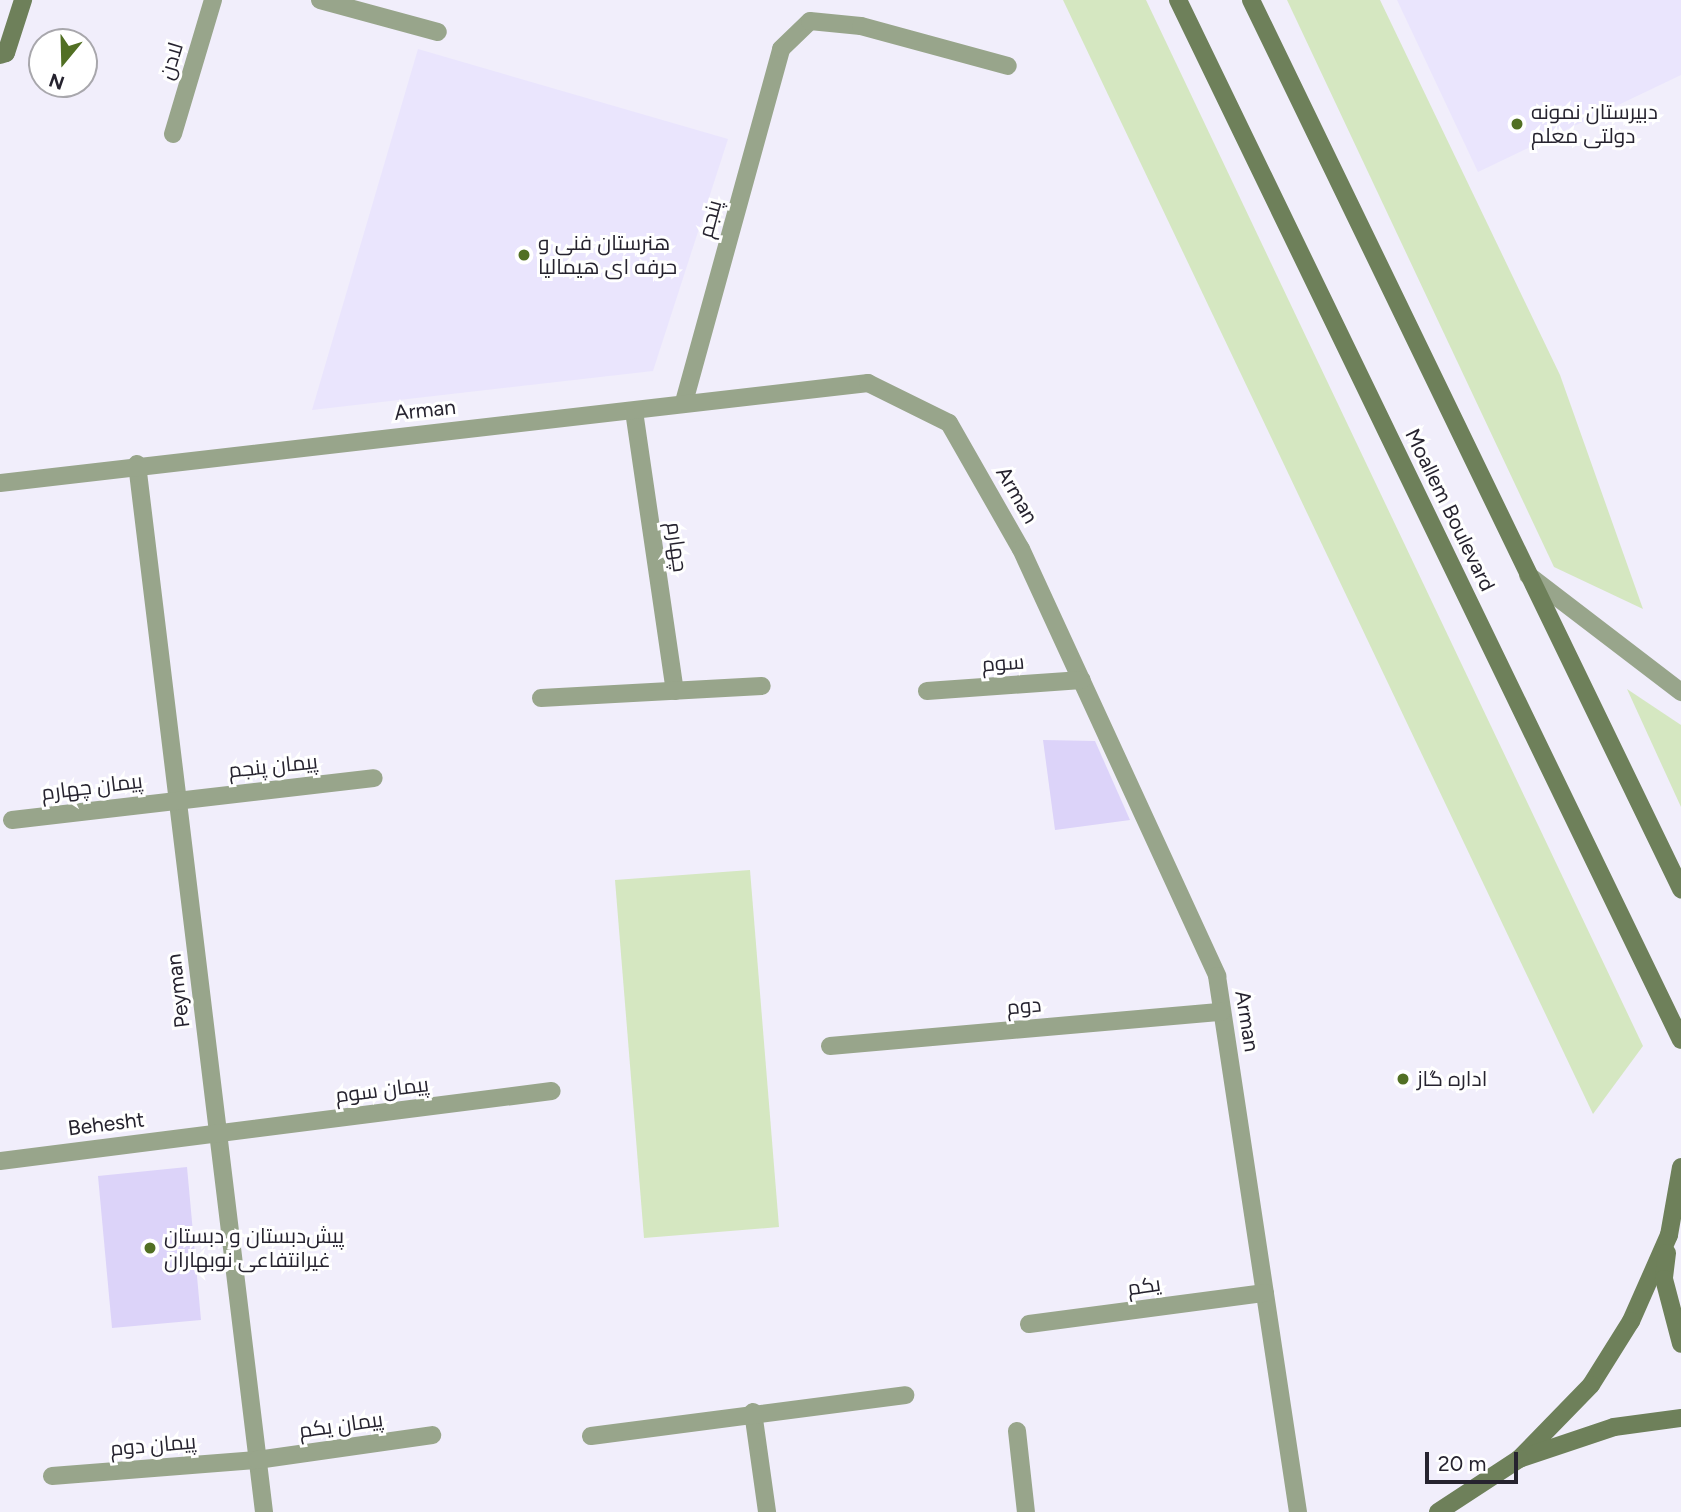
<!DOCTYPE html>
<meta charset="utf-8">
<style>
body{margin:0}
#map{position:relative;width:1681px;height:1512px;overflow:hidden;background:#f1eefb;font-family:Figtree,Cairo,sans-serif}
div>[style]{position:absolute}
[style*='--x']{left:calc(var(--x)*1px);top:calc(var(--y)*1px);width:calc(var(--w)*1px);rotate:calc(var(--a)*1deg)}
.built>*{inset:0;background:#eae5fd}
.green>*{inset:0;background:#d5e7c1}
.building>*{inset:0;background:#dcd3f9}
.lane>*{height:18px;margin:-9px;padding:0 9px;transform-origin:9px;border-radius:9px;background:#98a58b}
.street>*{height:18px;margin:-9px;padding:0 9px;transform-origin:9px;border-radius:9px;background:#98a58b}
.secondary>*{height:18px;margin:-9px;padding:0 9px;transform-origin:9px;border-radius:9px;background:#6e805a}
.dots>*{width:19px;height:19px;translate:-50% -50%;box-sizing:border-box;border:4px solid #fff;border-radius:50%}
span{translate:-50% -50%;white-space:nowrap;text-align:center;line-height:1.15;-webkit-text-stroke:6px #fff;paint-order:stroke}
.street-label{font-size:21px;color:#26232f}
.poi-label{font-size:21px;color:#26232f}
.left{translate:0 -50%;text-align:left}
.north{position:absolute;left:28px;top:28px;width:70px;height:70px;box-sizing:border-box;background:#fff;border:2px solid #a8a7ac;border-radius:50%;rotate:199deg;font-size:19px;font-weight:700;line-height:28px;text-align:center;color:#26232f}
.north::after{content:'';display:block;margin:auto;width:24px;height:32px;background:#516f23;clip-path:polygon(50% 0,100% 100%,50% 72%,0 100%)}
.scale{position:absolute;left:1425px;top:1452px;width:93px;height:32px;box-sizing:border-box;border:4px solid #26232f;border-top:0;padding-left:9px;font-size:21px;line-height:24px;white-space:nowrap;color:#26232f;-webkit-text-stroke:5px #fff;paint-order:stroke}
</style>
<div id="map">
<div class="built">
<i style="clip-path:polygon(1397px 0,1681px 0,1681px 75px,1478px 172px)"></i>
<i style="clip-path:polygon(418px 49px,728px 139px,653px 371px,312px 410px)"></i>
</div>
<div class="green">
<i style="clip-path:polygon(1063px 0,1146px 0,1643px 1046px,1593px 1114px)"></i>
<i style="clip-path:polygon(1287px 0,1380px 0,1560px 375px,1643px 609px,1554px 567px)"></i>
<i style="clip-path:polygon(1627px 689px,1681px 725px,1681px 807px)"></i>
<i style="clip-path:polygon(750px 870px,779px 1227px,644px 1238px,615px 880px)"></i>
</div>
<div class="building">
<i style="clip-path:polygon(1043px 740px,1095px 741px,1130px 820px,1055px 830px)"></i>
<i style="clip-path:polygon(187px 1167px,201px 1320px,112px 1328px,98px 1176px)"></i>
</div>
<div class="lane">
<i style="--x:1528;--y:575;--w:193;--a:37.4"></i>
</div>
<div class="street">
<i style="--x:320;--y:0;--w:122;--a:15.2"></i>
<i style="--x:173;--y:134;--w:140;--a:-73.4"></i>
<i style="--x:684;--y:402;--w:366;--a:-74.6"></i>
<i style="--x:781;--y:49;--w:40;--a:-44"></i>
<i style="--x:810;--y:21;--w:51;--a:5.6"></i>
<i style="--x:861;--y:26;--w:152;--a:15.2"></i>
<i style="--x:634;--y:411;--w:283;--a:81.7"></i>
<i style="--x:137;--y:464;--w:1056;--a:83.09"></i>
<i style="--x:0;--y:483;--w:874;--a:-6.57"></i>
<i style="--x:868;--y:383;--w:90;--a:26.3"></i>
<i style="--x:949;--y:423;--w:145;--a:60.3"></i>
<i style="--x:1021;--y:549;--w:470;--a:65.3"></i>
<i style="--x:1217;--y:976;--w:542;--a:81.41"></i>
<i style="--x:927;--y:691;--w:155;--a:-4.1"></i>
<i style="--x:541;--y:698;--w:221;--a:-3.1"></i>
<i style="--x:12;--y:820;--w:364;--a:-6.6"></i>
<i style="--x:830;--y:1046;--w:393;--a:-5"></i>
<i style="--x:0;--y:1161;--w:556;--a:-7.23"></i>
<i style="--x:1029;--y:1324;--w:238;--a:-7.5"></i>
<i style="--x:753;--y:1412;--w:101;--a:82"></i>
<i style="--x:1017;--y:1431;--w:81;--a:83.7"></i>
<i style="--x:591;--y:1436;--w:317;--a:-7.4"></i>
<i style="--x:52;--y:1476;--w:206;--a:-4.5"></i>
<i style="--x:257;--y:1460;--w:177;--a:-8.1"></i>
</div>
<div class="secondary">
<i style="--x:1178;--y:0;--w:1155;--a:64.19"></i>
<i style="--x:1251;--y:0;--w:988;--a:64.19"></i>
<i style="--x:0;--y:55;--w:6;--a:-18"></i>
<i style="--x:6;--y:53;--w:56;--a:-72.2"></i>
<i style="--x:1681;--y:1167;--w:69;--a:100"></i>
<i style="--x:1669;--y:1235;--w:94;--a:113.8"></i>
<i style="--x:1631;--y:1321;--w:75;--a:122"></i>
<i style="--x:1591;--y:1385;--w:103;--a:134.2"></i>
<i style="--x:1519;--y:1459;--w:100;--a:-18.6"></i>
<i style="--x:1614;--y:1427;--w:68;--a:-7.7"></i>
<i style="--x:1667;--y:1253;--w:26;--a:97"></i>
<i style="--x:1664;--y:1279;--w:67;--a:75.3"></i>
<i style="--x:1438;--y:1512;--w:97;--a:-33.2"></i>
</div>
<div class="dots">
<i style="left:1517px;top:124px;background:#516f23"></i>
<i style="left:524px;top:255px;background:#516f23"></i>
<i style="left:1403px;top:1079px;background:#516f23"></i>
<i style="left:150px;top:1248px;background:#516f23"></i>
</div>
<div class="street-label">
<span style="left:171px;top:61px;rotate:-73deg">لادن</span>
<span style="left:710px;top:219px;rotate:-75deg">پنجم</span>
<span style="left:425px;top:410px;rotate:-6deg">Arman</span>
<span style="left:1017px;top:495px;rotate:60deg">Arman</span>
<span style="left:1450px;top:510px;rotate:64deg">Moallem Boulevard</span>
<span style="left:677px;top:547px;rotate:82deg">چهارم</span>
<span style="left:1003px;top:663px;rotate:-4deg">سوم</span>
<span style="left:273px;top:766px;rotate:-6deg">پیمان پنجم</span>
<span style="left:92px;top:787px;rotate:-7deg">پیمان چهارم</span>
<span style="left:178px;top:991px;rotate:-97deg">Peyman</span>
<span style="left:1024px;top:1006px;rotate:-5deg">دوم</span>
<span style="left:1247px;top:1021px;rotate:81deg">Arman</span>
<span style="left:382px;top:1090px;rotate:-7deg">پیمان سوم</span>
<span style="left:106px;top:1124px;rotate:-7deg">Behesht</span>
<span style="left:1144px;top:1286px;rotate:-8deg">یکم</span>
<span style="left:341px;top:1425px;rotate:-8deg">پیمان یکم</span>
<span style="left:153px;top:1445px;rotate:-5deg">پیمان دوم</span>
</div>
<div class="poi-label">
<span class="left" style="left:1531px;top:124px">دبیرستان نمونه<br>دولتی معلم</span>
<span class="left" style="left:538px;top:255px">هنرستان فنی و<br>حرفه ای هیمالیا</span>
<span class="left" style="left:1417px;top:1079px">اداره گاز</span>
<span class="left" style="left:164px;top:1248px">پیش‌دبستان و دبستان<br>غیرانتفاعی نوبهاران</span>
</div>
<div class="north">N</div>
<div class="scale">20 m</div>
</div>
